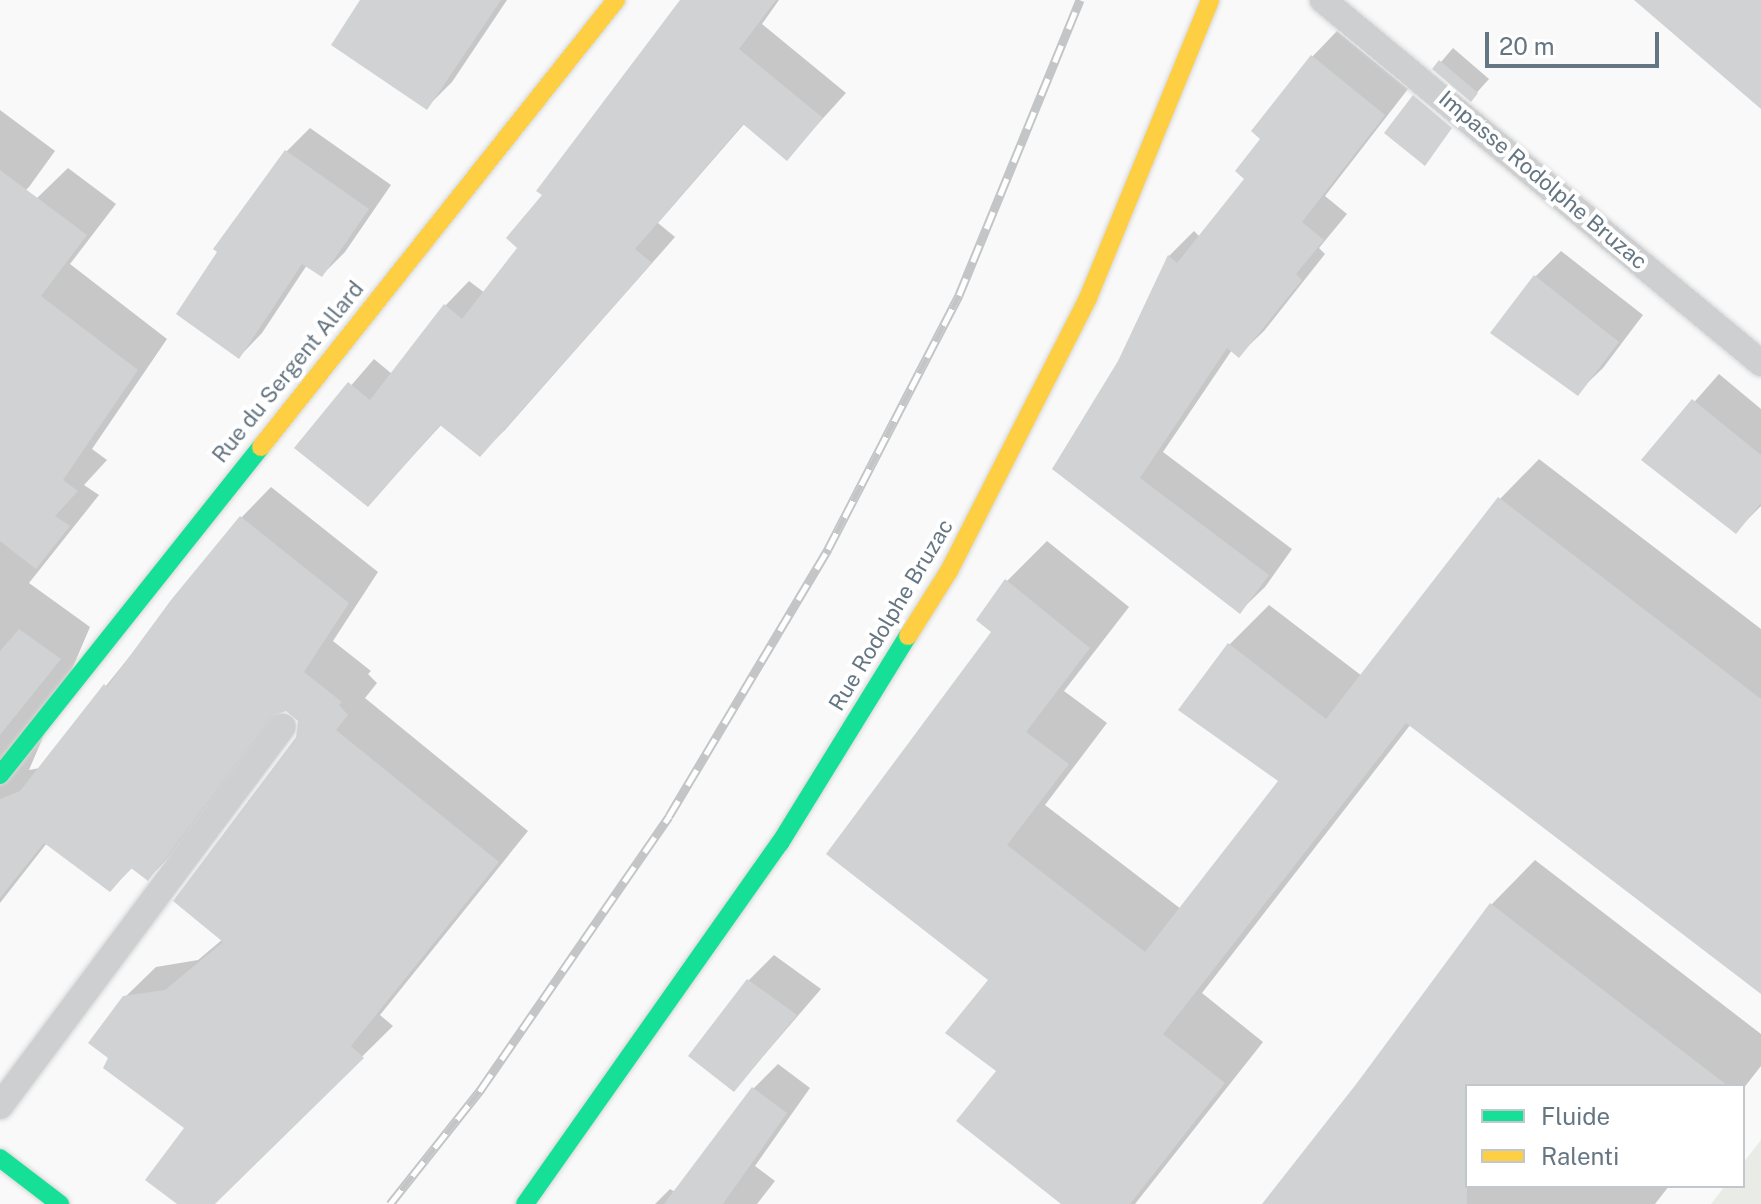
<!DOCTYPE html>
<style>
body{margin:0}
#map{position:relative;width:1761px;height:1204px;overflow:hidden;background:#f9f9f9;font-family:"Public Sans",sans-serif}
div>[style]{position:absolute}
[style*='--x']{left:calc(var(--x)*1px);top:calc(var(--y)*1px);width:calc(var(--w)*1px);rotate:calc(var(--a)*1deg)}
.green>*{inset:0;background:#e8ebe6}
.shadow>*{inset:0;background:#0003}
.building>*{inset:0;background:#d0d2d3}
.roads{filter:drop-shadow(0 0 2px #d5d6d7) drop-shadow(0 0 2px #d5d6d7)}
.lane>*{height:26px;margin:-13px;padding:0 13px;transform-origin:13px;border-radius:13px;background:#cecfd0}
.fast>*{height:18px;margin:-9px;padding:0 9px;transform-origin:9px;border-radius:9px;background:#16e098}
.slow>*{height:18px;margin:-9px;padding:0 9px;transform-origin:9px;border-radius:9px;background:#ffcf43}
.rail>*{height:9px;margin-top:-4.5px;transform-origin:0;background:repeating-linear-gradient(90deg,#fff 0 18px,#c3c5c6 0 36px);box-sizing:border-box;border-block:2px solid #c3c5c6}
span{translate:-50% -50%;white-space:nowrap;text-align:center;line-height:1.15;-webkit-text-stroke:8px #fff;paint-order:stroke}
.street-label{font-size:22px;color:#657683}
.legend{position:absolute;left:1465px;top:1084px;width:280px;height:104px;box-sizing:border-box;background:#fff;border:2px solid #c1c8cd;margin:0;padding:10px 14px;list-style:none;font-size:24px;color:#657683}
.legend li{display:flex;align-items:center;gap:16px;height:40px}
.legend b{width:40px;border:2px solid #c1c8cd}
.scale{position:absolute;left:1485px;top:32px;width:174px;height:36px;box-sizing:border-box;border:4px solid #657683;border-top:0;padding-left:10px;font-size:24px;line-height:28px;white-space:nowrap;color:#657683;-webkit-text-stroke:6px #fff;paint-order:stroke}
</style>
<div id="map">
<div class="green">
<i style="clip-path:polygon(1761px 1140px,1761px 1204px,1711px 1204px,1725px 1186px,1743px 1186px,1743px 1163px)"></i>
</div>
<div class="shadow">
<i style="clip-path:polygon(362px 0,507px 0,452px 82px,426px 108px)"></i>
<i style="clip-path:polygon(682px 0,779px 0,762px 24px,846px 93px,787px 158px,745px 123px,658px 223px,675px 237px,505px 430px,480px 454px,442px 424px,368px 505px,297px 448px,374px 359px,392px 374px,445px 306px,469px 281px,485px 293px,520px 248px,545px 194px)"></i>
<i style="clip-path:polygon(1337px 31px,1408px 89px,1325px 196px,1347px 214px,1319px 248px,1325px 254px,1264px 331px,1239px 355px,1232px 350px,1163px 452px,1292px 549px,1265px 587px,1240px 611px,1055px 469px,1120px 361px,1169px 256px,1194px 231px,1200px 237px,1246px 179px,1263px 138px,1254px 130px,1313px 56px)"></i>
<i style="clip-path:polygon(1453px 48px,1489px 79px,1471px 99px,1435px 69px)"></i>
<i style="clip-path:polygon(0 110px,55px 151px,29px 187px,6px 210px,0 206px)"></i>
<i style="clip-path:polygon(310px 128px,391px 185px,345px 252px,322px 275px,307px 265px,262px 333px,239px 357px,286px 152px)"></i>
<i style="clip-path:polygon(68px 168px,116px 204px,70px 264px,167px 339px,92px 449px,107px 460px,84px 485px,99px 495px,29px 583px,90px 627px,29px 770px,40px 768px,241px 518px,271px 487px,378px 572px,333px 641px,371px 671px,368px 674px,377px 683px,365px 698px,528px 831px,380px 1015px,393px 1026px,213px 1204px,180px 1204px,186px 1128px,111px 1057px,124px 998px,156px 967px,198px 960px,223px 939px,301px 728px,295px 713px,281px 710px,178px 848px,148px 879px,133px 867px,110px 890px,47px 843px,0 903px,0 259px,37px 198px)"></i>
<i style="clip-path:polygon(1561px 251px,1643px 315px,1603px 368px,1577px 393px,1535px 277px)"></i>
<i style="clip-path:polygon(1719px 374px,1761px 409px,1761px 506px,1736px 531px,1644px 459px)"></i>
<i style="clip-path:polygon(1539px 459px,1761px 629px,1761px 991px,1411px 724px,1202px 993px,1263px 1042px,1135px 1204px,1064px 1204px,999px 1071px,991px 980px,994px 632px,1007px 581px,1047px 541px,1129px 607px,1064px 691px,1107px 723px,1045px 805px,1181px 909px,1281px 781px,1229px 645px,1269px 605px,1362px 676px,1500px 499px)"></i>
<i style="clip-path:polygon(1535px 860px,1761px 1034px,1761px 1066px,1743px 1089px,1743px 1086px,1467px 1086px,1467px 1186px,1669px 1186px,1655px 1204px,1264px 1204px,1359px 1084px,1492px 904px)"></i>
<i style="clip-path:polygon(774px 955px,821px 989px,734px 1090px,691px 1055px,749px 980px)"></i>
<i style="clip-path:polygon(778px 1064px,810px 1088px,755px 1166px,775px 1181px,757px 1204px,655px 1204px,670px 1189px,675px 1192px,754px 1088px)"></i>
</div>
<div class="building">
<i style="clip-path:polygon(360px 0,501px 0,427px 110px,331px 45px)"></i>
<i style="clip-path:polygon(680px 0,776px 0,739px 49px,823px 118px,787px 161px,743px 124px,635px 249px,652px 263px,480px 457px,440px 425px,368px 507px,294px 448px,348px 382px,370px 400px,444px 304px,462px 319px,517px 248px,506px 238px,542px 195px,536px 191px)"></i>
<i style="clip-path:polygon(1634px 0,1761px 0,1761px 109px)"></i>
<i style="clip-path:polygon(1311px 55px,1385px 115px,1302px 222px,1324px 240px,1296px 274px,1302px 280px,1239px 358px,1227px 348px,1140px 478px,1269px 575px,1240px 614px,1052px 469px,1118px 361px,1168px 255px,1177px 263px,1244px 179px,1235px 171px,1260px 139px,1251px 131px)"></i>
<i style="clip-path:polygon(1439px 60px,1478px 93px,1471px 102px,1432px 69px)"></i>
<i style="clip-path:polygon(1413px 95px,1452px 128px,1425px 166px,1384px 133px)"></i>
<i style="clip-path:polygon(285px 150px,369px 209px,322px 277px,302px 264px,239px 359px,176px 314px,217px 252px,213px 249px)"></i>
<i style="clip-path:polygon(0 170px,87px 235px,41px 296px,138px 370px,63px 480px,78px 491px,55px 516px,70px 526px,36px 569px,0 541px)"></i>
<i style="clip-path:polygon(1534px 275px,1619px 342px,1578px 396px,1490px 333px)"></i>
<i style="clip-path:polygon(1692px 399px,1761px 455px,1761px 503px,1736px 534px,1641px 460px)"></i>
<i style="clip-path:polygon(1498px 497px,1761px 699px,1761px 994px,1406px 723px,1163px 1034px,1225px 1083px,1130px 1204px,1061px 1204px,956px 1121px,996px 1071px,945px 1033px,988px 980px,826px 854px,991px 632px,976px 620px,1005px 579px,1090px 648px,1026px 732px,1069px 764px,1007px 845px,1145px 952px,1278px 781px,1178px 710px,1228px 643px,1326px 719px)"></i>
<i style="clip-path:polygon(240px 516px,349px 603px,304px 672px,342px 702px,339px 705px,348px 715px,336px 730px,499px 862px,351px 1046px,364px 1058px,215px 1204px,177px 1204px,145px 1180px,184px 1128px,103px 1068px,108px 1058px,88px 1043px,123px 996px,165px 990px,223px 942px,173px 901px,296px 737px,298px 721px,286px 711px,271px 717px,148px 881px,131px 868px,110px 892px,44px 843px,0 898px,0 799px,20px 791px,104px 684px,107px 687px,171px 600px)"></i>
<i style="clip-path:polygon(19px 629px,61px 659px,0 735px,0 651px)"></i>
<i style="clip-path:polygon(1490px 903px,1728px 1086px,1467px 1086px,1467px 1204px,1262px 1204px,1357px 1083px)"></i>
<i style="clip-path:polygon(747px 979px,797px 1015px,734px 1092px,688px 1056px)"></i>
<i style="clip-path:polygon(752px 1087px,787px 1113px,723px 1204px,664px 1204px)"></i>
</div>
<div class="roads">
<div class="lane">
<i style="--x:1323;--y:0;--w:569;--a:39.65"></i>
<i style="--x:0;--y:1106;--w:473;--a:-53.3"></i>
</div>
<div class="fast">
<i style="--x:0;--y:775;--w:419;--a:-51.5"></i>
<i style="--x:0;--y:1158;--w:76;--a:37.5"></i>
<i style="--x:525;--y:1204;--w:442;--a:-54.8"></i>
<i style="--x:780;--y:843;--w:243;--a:-58.3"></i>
</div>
<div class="slow">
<i style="--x:261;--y:447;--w:571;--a:-51.54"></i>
<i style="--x:908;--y:636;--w:77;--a:-57.8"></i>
<i style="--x:949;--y:571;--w:306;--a:-63"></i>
<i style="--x:1088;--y:298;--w:322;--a:-67.7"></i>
</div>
</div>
<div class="rail">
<i style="--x:390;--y:1204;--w:147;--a:-51.6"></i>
<i style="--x:481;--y:1089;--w:331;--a:-55.4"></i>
<i style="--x:669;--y:816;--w:311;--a:-59.2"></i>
<i style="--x:828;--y:549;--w:286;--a:-62.7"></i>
<i style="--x:959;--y:295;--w:319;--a:-67.7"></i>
</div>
<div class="street-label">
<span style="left:1543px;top:180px;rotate:40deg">Impasse Rodolphe Bruzac</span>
<span style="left:288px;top:372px;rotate:-51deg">Rue du Sergent Allard</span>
<span style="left:891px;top:615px;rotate:-59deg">Rue Rodolphe Bruzac</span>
</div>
<ul class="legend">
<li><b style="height:10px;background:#16e098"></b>Fluide</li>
<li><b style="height:10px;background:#ffcf43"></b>Ralenti</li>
</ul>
<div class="scale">20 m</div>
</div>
